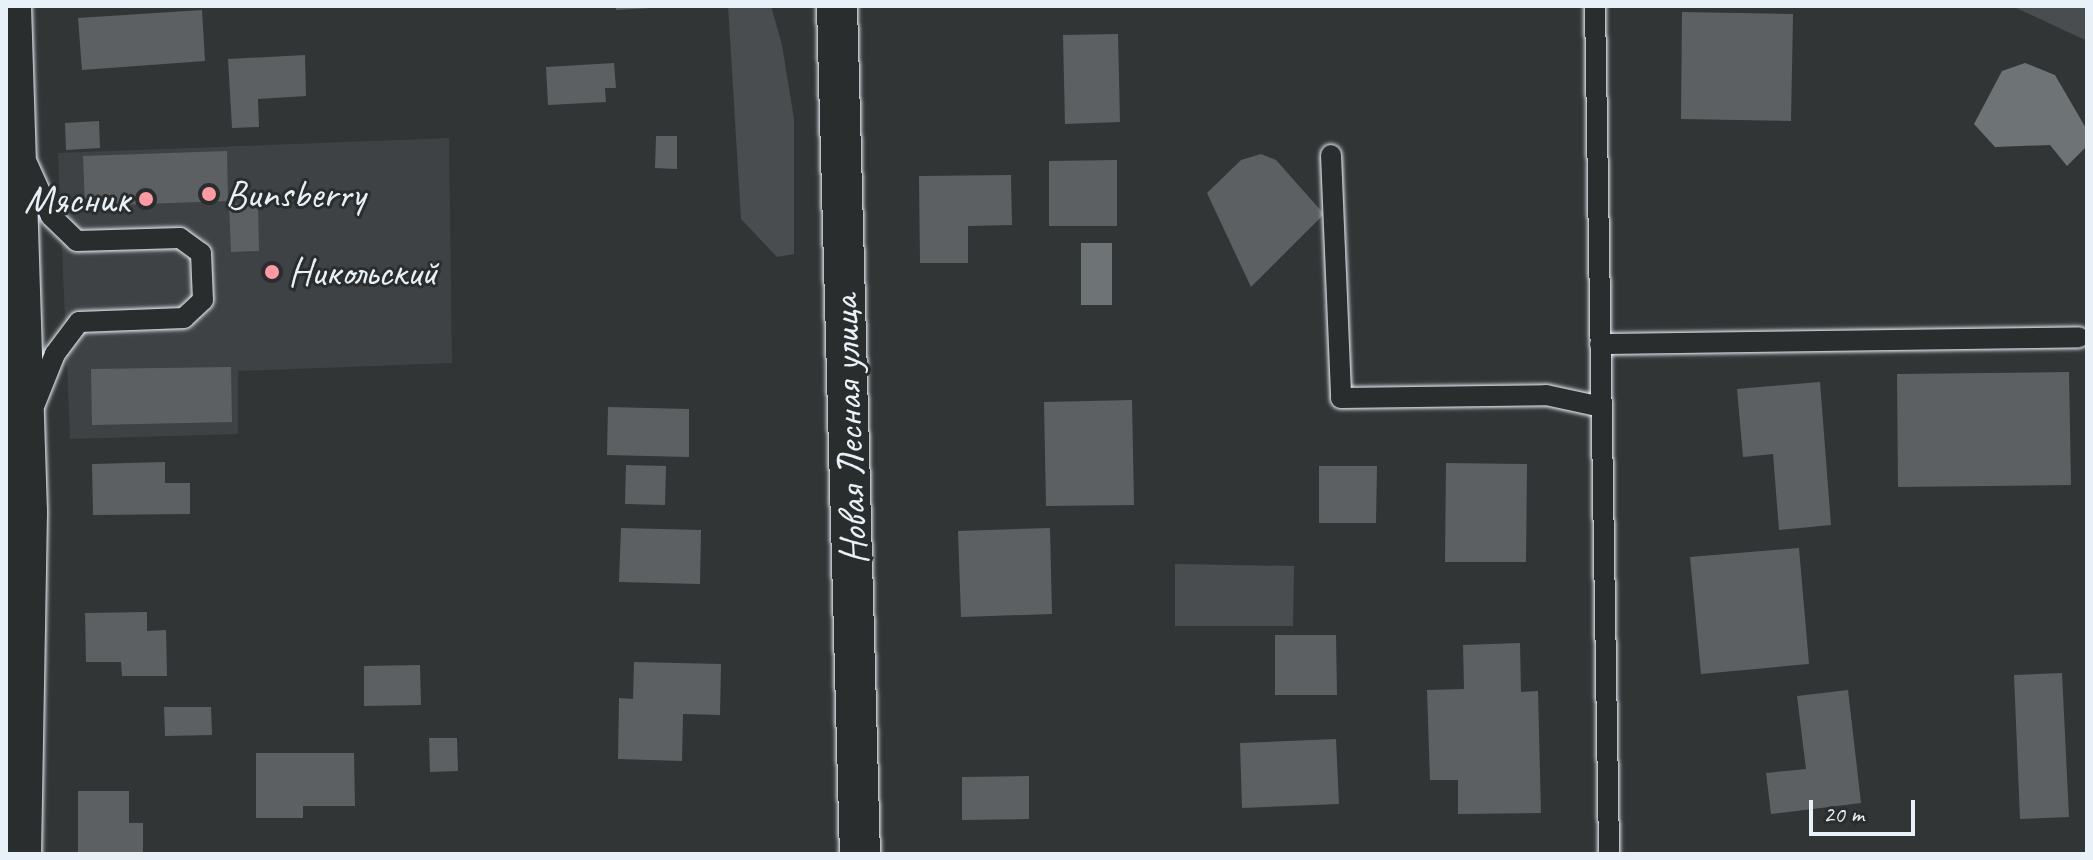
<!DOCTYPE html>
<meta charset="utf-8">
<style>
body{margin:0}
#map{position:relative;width:2093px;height:860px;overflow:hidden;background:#323536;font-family:Caveat,sans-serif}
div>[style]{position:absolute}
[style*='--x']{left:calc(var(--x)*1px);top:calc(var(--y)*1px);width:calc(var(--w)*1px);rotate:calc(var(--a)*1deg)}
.built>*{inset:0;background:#3f4244}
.green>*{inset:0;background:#494d4f}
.water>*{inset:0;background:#6e7376}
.building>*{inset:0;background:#5c6063}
.roads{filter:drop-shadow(0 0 2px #e8f1f8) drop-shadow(0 0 2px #e8f1f8)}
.service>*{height:20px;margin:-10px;padding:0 10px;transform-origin:10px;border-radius:10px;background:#2a2d2e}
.minor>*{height:40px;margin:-20px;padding:0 20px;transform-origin:20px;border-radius:20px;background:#2a2d2e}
.primary>*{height:44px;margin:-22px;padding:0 22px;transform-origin:22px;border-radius:22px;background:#2a2d2e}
.dots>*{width:22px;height:22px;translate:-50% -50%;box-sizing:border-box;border:4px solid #2a2d2e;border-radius:50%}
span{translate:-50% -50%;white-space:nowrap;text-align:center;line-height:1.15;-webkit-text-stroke:6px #2a2d2e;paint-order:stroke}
.poi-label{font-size:40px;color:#e8f1f8}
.left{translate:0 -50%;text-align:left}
.right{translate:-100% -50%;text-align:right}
.street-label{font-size:40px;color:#e8f1f8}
.frame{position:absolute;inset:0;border:8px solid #e8f1f8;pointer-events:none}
.scale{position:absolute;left:1809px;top:800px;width:106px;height:36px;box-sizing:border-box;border:4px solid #e8f1f8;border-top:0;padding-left:10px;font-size:24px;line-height:28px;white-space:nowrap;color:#e8f1f8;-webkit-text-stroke:6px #2a2d2e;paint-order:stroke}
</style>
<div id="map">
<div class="built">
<i style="clip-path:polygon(449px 138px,452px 363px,238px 371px,238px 434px,70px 439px,58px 153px)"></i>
</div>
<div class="green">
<i style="clip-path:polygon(728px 6px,771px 6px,782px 45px,794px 119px,794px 254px,777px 257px,741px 219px)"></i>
<i style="clip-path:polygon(2012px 6px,2087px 6px,2087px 41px)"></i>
<i style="clip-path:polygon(1175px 564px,1294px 566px,1293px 626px,1175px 626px)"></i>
</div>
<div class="water">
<i style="clip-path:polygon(2025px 63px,2055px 75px,2087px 130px,2087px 146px,2067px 166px,2050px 145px,1995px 147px,1974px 124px,2002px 71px)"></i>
<i style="clip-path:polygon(1081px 243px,1112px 243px,1112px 305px,1081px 305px)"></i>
</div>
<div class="building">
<i style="clip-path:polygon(616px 6px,650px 6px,651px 8px,616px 10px)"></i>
<i style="clip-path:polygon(202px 10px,205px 61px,82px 70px,78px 18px)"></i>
<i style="clip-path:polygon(1682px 12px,1793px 14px,1791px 121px,1681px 119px)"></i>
<i style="clip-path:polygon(1118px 34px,1120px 122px,1065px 124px,1063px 35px)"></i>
<i style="clip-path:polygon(305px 55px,306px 96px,258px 99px,259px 127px,232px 128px,228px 59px)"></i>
<i style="clip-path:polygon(614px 63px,616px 88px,605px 88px,606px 102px,548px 105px,546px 67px)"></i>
<i style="clip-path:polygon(99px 121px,100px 148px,66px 150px,65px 123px)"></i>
<i style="clip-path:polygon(656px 136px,677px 136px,677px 169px,655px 168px)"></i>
<i style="clip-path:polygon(227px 151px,228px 201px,85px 206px,83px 156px)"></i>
<i style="clip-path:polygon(1261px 154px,1276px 160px,1324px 214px,1251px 287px,1207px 193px,1241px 160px)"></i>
<i style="clip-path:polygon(1117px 160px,1117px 226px,1049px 226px,1049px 161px)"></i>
<i style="clip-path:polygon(1011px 175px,1012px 225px,968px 226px,968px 263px,920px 263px,919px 176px)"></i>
<i style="clip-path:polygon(258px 203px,259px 251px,231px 252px,229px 204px)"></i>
<i style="clip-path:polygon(231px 367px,232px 422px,92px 425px,91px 369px)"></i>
<i style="clip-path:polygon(2069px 372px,2071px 485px,1898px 487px,1897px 374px)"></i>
<i style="clip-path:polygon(1820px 382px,1831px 525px,1779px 530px,1773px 454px,1743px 457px,1737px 389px)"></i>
<i style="clip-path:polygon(1132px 400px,1134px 505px,1046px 506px,1044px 402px)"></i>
<i style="clip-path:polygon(608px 407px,689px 409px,689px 457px,607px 455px)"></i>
<i style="clip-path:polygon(165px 462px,165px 483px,190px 483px,190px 514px,93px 515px,92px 464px)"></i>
<i style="clip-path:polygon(1446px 463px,1527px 464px,1526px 562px,1445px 562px)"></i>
<i style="clip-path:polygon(626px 465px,666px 466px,665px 505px,625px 504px)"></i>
<i style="clip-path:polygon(1319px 466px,1377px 466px,1376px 523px,1319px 523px)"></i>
<i style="clip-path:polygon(621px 528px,701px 530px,700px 584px,619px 582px)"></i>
<i style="clip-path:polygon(1050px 528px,1052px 614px,961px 617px,958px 531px)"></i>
<i style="clip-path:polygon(1799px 548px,1809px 664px,1701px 674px,1690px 557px)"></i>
<i style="clip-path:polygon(147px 612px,147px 631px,166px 630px,167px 676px,122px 676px,121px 662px,86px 662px,85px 613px)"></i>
<i style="clip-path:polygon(1275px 635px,1336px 635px,1337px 695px,1275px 695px)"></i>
<i style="clip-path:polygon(1520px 643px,1521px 692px,1538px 691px,1541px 813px,1458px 814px,1458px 780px,1430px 780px,1427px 690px,1464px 689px,1463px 645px)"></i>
<i style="clip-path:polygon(634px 662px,721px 664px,720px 715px,683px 714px,682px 761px,618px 759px,619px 698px,633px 699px)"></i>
<i style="clip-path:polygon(420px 665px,421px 705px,364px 706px,364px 666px)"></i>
<i style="clip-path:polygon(2062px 673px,2069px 817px,2020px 819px,2014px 675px)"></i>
<i style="clip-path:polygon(1848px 690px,1861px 803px,1771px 814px,1766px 773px,1806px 769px,1797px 696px)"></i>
<i style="clip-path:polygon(164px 707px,211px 707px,212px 735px,165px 736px)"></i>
<i style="clip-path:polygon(429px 738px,457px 738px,458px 771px,430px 772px)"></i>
<i style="clip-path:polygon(1336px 739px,1339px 804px,1242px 808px,1240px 743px)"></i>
<i style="clip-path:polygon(256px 753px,354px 753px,355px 806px,303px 806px,303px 818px,256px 818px)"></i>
<i style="clip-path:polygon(1029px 776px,1029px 819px,962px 820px,962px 777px)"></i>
<i style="clip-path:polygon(78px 791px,129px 791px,129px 823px,143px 823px,143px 854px,78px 854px)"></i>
</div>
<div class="roads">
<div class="service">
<i style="--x:1595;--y:6;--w:848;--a:89.05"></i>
<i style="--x:1331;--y:155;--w:243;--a:87.6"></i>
<i style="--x:1341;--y:398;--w:205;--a:-0.8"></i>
<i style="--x:1546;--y:395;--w:57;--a:12.1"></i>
<i style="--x:27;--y:163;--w:58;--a:65.6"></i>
<i style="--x:51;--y:216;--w:36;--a:44"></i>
<i style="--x:77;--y:241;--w:103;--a:-1.7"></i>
<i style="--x:180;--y:238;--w:26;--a:36"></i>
<i style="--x:201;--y:253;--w:47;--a:87.6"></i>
<i style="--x:203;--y:300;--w:26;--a:137"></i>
<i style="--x:184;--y:318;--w:105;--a:177.8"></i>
<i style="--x:79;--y:322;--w:40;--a:127"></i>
<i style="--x:55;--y:354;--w:54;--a:111.8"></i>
<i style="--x:1600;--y:344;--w:479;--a:-0.8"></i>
</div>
<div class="minor">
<i style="--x:837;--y:6;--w:848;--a:88.45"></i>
</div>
<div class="primary">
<i style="--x:9;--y:6;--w:506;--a:88.19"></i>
<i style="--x:25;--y:512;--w:342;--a:91"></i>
</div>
</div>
<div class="dots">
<i style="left:209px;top:194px;background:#ff9aa2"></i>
<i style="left:146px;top:199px;background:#ff9aa2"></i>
<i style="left:272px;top:272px;background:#ff9aa2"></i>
</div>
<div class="poi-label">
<span class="left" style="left:225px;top:194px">Bunsberry</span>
<span class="right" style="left:130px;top:199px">Мясник</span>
<span class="left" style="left:288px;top:272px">Никольский</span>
</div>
<div class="street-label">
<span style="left:849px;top:430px;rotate:-92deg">Новая Лесная улица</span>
</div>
<div class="frame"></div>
<div class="scale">20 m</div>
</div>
